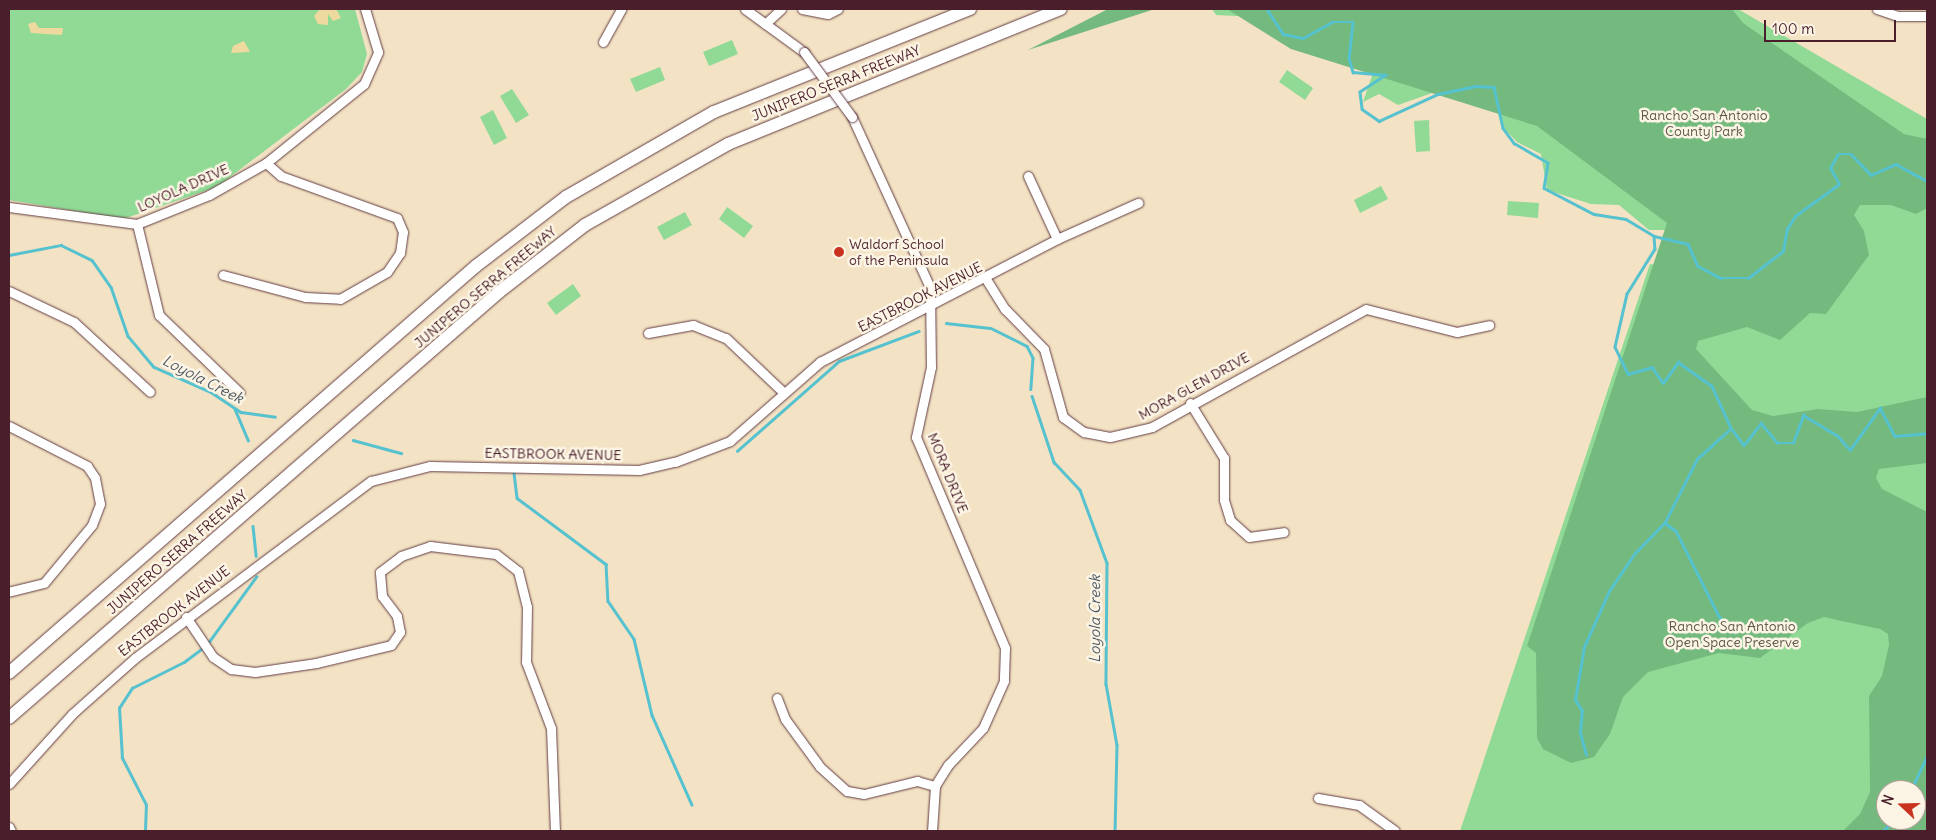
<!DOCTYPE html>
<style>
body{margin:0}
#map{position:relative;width:1936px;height:840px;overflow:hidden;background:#f3e2c4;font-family:Delius,sans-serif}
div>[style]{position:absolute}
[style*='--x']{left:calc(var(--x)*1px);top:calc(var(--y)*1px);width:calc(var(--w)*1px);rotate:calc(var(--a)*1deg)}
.green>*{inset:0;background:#91da96}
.forest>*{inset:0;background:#74ba7f}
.sand>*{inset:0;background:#eeda9e}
.stream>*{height:2.5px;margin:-1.25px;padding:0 1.25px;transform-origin:1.25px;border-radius:1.25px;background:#56c2cf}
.roads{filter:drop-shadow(0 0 1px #633c42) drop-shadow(0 0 1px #633c42)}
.minor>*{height:9px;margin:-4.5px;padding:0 4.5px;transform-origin:4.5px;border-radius:4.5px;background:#fff}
.highway>*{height:12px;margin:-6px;padding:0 6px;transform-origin:6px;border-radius:6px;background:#fff}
.bridges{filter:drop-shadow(0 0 1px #633c42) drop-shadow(0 0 1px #633c42)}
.minor-bridge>*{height:9px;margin:-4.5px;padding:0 4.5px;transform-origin:4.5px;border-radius:4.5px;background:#fff}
.dots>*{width:14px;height:14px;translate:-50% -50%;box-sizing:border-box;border:2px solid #fcf5e5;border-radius:50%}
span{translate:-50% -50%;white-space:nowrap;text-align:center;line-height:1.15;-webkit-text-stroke:5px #fcf5e5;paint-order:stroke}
.street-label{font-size:14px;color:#4a1f2b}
.park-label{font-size:14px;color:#5f574b}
.poi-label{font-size:14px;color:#4a1f2b}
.left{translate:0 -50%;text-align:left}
.water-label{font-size:15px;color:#4e5864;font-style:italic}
.frame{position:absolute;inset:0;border:10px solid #4a1f2b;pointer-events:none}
.north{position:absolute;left:1876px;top:780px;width:50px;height:50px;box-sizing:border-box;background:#fcf5e5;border:1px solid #b59f9b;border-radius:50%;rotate:291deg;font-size:14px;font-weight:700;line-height:20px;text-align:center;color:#4a1f2b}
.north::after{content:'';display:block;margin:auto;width:18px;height:22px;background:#c8321e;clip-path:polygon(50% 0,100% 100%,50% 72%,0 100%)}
.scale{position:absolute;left:1764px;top:20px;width:132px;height:22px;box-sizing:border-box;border:2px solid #4a1f2b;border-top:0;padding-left:6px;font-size:15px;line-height:18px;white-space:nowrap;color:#4a1f2b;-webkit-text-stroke:4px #fcf5e5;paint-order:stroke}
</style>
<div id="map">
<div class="green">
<i style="clip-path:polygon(9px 9px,355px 9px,367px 54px,362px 72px,346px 89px,217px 187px,123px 219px,9px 200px)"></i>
<i style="clip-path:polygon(evenodd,1212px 9px,1738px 9px,1927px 119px,1927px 831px,1460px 831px,1650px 264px,1693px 270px,1666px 230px,1649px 230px,1619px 205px,1591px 204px,1547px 190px,1541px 154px,1517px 142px,1501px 125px,1496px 106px,1432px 93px,1398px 105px,1379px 94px,1363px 102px,1375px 67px,1255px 10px,1237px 16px,1216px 15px,1212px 9px,1886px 790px,1916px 790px,1916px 820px,1886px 820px,1886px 790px)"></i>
<i style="clip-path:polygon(732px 40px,738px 54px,709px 66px,703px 52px)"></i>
<i style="clip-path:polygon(660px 67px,665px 80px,636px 92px,630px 79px)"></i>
<i style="clip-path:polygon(1287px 70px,1313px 88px,1305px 100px,1279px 82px)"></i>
<i style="clip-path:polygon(512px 89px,529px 115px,516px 123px,500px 96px)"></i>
<i style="clip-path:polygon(493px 110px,507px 138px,494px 145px,480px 117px)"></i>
<i style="clip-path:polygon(1429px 120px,1430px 151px,1416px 152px,1414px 121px)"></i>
<i style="clip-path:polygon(1381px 186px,1388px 199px,1360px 213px,1354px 200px)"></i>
<i style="clip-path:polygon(1508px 201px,1539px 203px,1538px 218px,1507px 215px)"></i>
<i style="clip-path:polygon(727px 207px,753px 226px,744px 238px,719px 219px)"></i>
<i style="clip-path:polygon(685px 212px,692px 225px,664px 240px,657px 227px)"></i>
<i style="clip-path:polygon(573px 284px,581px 296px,556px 315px,547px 303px)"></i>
</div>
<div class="forest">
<i style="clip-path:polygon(1108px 9px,1155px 9px,1028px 50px)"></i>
<i style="clip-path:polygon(evenodd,1227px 9px,1732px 9px,1743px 23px,1904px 134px,1927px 139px,1927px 208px,1916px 214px,1891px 205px,1860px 205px,1854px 215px,1864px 231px,1869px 255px,1826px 314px,1810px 313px,1780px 340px,1747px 327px,1698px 341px,1696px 349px,1752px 410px,1773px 416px,1818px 409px,1857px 412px,1927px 397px,1927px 463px,1879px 469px,1876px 478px,1882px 489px,1927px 512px,1927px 831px,1843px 831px,1860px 814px,1870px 792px,1869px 696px,1882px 676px,1889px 645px,1888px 634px,1880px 629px,1837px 620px,1824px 617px,1808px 623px,1760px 658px,1719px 653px,1648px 672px,1623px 697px,1610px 734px,1594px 757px,1571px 763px,1543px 749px,1537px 738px,1536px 653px,1527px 646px,1667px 223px,1537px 126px,1291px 49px,1227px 9px,1886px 790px,1916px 790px,1916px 820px,1886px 820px,1886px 790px)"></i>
</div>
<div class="sand">
<i style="clip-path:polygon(320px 9px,336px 9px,341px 18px,333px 21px,328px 14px,328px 25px,318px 24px,314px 16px)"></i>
<i style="clip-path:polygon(35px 22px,39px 28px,63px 28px,62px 35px,31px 33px,28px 24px)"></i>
<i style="clip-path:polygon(244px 41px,250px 52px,231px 53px,233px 46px)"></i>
</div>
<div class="stream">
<i style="--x:1213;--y:9;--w:16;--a:0"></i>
<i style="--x:1267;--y:9;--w:30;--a:57"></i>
<i style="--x:1283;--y:34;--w:20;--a:11"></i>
<i style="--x:1303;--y:38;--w:33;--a:-29"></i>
<i style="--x:1332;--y:22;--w:21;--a:0"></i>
<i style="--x:1353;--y:22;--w:36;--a:96"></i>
<i style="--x:1349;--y:58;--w:15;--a:74"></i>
<i style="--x:1353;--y:72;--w:33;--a:5"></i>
<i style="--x:1386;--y:75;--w:31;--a:147"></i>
<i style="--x:1360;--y:92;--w:17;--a:83"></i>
<i style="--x:1362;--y:109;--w:21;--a:35"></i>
<i style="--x:1379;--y:121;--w:65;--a:-24.6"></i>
<i style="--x:1438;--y:94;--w:38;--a:-12"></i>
<i style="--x:1475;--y:86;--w:19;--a:3"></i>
<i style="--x:1494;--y:87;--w:42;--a:77.6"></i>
<i style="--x:1503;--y:128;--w:19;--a:54"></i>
<i style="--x:1514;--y:143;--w:39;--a:30"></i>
<i style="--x:1548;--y:163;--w:25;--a:99"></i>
<i style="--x:1544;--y:188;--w:56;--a:27.5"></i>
<i style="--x:1594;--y:214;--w:32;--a:9"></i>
<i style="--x:1626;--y:219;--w:33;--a:31"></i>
<i style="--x:1654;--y:236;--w:35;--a:13"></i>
<i style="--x:1688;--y:244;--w:24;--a:66"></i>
<i style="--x:1698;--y:266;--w:26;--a:28"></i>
<i style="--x:1721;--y:278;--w:27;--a:0"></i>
<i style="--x:1748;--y:278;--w:44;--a:-37.6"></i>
<i style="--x:1783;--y:251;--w:22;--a:-80"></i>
<i style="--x:1787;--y:229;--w:15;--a:-58"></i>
<i style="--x:1795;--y:216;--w:54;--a:-36"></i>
<i style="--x:1839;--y:184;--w:18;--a:-119"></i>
<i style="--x:1830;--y:168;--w:16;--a:-60"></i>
<i style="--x:1838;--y:154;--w:13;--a:0"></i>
<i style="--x:1851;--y:154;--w:29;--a:46"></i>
<i style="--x:1871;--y:175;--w:27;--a:-24"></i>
<i style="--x:1896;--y:164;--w:35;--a:29"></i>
<i style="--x:1654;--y:236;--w:13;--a:86"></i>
<i style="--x:1655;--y:249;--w:53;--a:121.9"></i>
<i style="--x:1627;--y:294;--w:54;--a:102.8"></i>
<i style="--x:1615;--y:347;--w:30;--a:64"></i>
<i style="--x:1628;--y:374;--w:25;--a:-16"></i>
<i style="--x:1652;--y:367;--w:19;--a:55"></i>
<i style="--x:1663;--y:383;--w:26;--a:-54"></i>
<i style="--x:1678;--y:362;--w:42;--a:35.2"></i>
<i style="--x:1712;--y:386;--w:46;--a:65.7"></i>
<i style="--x:1731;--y:428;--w:21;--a:53"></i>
<i style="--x:1744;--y:445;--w:28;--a:-52"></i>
<i style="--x:1761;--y:423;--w:26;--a:50"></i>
<i style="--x:1778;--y:443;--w:15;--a:0"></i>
<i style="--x:1793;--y:443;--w:30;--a:-70"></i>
<i style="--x:1803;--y:415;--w:41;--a:31"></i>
<i style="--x:1838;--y:436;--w:18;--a:49"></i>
<i style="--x:1850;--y:450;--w:52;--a:-54.5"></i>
<i style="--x:1880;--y:408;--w:32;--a:62"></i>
<i style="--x:1895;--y:436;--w:32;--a:-5"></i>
<i style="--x:9;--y:255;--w:53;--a:-10.9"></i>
<i style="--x:61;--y:245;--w:34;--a:26"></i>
<i style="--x:92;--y:260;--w:33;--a:55"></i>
<i style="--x:111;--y:287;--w:52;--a:70.9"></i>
<i style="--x:128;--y:336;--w:40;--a:50"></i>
<i style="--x:154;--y:367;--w:62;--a:23.7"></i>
<i style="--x:211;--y:392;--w:36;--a:34"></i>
<i style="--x:241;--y:412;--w:34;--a:8"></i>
<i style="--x:946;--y:323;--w:44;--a:6.5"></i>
<i style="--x:991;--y:328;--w:40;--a:26.6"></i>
<i style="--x:1027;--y:346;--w:13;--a:63"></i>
<i style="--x:1033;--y:358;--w:31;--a:94"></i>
<i style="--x:1032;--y:396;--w:70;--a:71.6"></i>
<i style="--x:1054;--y:462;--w:38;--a:47"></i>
<i style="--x:1080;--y:490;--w:78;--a:69.7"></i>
<i style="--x:1107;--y:563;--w:121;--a:90.5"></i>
<i style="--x:1106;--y:684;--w:62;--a:79.8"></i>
<i style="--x:1117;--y:745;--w:86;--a:91.3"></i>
<i style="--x:235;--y:409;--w:34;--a:67"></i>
<i style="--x:353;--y:440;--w:50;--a:15.2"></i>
<i style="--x:737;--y:451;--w:136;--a:-41.4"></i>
<i style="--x:839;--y:361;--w:85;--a:-20.6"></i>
<i style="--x:514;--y:473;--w:25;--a:83"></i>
<i style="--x:517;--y:498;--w:111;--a:36.6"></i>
<i style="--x:606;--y:564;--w:37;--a:87"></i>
<i style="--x:608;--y:601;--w:46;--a:55.6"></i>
<i style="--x:634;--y:639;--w:78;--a:76.7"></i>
<i style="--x:652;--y:715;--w:98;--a:66"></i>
<i style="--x:1665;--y:523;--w:14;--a:36"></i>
<i style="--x:1676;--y:531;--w:95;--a:63.2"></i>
<i style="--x:1719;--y:616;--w:21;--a:49"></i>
<i style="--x:253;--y:526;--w:30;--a:84"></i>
<i style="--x:208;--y:643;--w:82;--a:-54"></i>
<i style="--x:1586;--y:755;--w:24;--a:-105"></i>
<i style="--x:1580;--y:732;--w:21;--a:-85"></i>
<i style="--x:1582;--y:711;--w:13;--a:-122"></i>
<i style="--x:1575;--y:700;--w:54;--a:-80.4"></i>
<i style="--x:1584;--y:647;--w:61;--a:-65.9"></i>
<i style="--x:1609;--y:591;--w:46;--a:-55.6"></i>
<i style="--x:1635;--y:553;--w:43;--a:-45.9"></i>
<i style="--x:1665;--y:522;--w:71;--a:-63.1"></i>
<i style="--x:1697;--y:459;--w:45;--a:-42.3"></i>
<i style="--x:1911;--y:790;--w:38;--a:-65"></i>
<i style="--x:145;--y:831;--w:26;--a:-88"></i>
<i style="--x:146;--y:805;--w:53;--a:-117.1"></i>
<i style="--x:122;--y:758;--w:50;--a:-93.4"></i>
<i style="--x:119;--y:708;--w:24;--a:-57"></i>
<i style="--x:132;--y:688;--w:58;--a:-26.6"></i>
<i style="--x:184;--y:662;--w:25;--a:-37"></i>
<i style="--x:1883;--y:831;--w:16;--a:-45"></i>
</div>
<div class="roads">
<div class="minor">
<i style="--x:745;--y:9;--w:73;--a:36.1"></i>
<i style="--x:802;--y:9;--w:26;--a:11"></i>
<i style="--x:828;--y:14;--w:11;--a:-27"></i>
<i style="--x:1877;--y:9;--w:21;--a:19"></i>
<i style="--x:1897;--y:16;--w:30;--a:0"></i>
<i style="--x:765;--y:24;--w:22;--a:-43"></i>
<i style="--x:603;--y:42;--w:38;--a:-61"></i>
<i style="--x:852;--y:117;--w:187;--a:65.4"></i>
<i style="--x:930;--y:287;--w:80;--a:89.3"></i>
<i style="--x:931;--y:367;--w:72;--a:102.1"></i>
<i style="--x:916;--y:437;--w:229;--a:67.1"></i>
<i style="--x:1005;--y:648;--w:33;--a:92"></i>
<i style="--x:1004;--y:681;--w:51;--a:114.1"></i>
<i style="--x:983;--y:728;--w:51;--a:133.4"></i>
<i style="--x:948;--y:765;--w:25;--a:122"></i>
<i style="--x:935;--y:786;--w:45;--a:93.8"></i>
<i style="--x:1028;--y:176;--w:69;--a:65.3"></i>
<i style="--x:9;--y:207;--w:129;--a:7.6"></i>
<i style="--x:137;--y:224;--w:78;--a:-21.9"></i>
<i style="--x:209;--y:195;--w:65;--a:-29.3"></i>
<i style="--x:266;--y:163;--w:126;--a:-38.9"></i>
<i style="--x:364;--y:84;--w:35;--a:-66"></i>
<i style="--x:378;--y:52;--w:45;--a:-106.8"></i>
<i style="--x:137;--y:224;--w:94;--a:76.4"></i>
<i style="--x:159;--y:315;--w:112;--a:43.9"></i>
<i style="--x:223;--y:275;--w:85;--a:15"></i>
<i style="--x:305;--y:297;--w:35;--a:3"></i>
<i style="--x:340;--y:299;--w:54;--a:-29.9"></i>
<i style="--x:387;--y:272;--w:23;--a:-56"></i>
<i style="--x:400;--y:253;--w:21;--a:-82"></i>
<i style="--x:403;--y:232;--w:15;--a:-113"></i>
<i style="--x:397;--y:218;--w:123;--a:-160.1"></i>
<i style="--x:281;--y:176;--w:20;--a:-139"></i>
<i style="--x:986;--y:279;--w:36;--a:58"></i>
<i style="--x:1005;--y:309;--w:56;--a:45.7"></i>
<i style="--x:1044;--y:349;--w:71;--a:74.4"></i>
<i style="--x:1063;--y:417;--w:26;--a:36"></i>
<i style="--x:1084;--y:432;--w:26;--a:11"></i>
<i style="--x:1110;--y:437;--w:43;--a:-13.4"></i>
<i style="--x:1152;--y:427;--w:244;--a:-28.9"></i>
<i style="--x:1366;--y:309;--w:94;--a:14.2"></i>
<i style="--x:1457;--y:332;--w:33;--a:-12"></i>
<i style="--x:9;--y:291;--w:72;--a:25.5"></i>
<i style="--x:74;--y:322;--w:103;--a:42.6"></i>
<i style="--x:648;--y:333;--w:46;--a:-10.1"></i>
<i style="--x:693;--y:325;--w:35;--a:22"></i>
<i style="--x:726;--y:338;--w:80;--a:43.5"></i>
<i style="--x:1190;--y:403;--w:65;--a:58.3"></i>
<i style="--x:1224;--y:458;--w:42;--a:90"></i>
<i style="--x:1224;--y:500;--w:21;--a:73"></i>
<i style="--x:1230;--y:520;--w:25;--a:42"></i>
<i style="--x:1249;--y:537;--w:35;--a:-8"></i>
<i style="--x:9;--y:426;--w:88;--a:27.1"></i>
<i style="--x:87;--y:466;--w:14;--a:56"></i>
<i style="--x:95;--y:478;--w:26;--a:79"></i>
<i style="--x:100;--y:504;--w:22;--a:111"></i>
<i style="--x:92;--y:525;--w:75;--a:129.6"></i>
<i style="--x:44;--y:583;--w:36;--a:166"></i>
<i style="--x:186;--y:617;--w:48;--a:56"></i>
<i style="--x:213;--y:657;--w:22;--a:34"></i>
<i style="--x:231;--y:669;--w:24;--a:7"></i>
<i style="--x:255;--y:672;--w:62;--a:-8.4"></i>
<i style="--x:316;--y:663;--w:77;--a:-13.5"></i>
<i style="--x:391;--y:645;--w:16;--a:-55"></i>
<i style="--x:400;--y:632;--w:16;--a:-101"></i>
<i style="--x:397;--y:616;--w:25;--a:-127"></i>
<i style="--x:382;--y:596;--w:24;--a:-95"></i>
<i style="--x:380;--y:572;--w:26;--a:-37"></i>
<i style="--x:401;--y:556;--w:31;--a:-19"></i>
<i style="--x:430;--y:546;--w:66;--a:6.9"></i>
<i style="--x:496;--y:554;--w:28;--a:38"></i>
<i style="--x:518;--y:571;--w:37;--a:76"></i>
<i style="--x:527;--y:607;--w:55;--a:91"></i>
<i style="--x:526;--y:662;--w:71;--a:69.3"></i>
<i style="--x:551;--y:728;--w:103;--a:87.8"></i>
<i style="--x:777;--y:698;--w:22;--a:69"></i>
<i style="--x:785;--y:719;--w:59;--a:53.9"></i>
<i style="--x:820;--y:767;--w:36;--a:42"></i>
<i style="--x:847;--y:791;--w:17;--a:10"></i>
<i style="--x:864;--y:794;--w:55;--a:-13.8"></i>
<i style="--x:917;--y:781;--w:19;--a:16"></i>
<i style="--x:9;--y:784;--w:94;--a:-48"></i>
<i style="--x:72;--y:714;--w:84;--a:-41.6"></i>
<i style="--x:135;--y:658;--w:295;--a:-36.9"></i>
<i style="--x:371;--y:481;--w:61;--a:-14.3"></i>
<i style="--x:430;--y:466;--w:209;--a:1.1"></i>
<i style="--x:639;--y:470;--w:37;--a:-13"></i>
<i style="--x:675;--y:462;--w:59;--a:-20.9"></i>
<i style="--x:730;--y:441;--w:120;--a:-41.3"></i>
<i style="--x:820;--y:362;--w:267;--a:-27.4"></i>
<i style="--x:1057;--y:239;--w:89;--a:-24"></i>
<i style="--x:1318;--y:798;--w:42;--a:9.7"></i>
<i style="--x:1359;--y:805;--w:44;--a:35.8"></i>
<i style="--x:9;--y:827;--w:4;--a:63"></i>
</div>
<div class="highway">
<i style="--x:9;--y:673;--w:619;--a:-41.07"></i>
<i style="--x:476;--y:266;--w:113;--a:-37.5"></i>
<i style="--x:566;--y:197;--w:171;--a:-29.9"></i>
<i style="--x:714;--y:112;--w:276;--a:-21.9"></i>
<i style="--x:9;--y:718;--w:649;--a:-41"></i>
<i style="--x:499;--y:292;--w:109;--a:-37.9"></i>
<i style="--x:585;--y:225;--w:164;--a:-29.5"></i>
<i style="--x:728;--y:144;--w:359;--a:-22.1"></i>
</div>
</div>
<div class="bridges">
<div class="minor-bridge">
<i style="--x:804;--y:52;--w:81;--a:53.6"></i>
</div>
</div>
<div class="dots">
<i style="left:839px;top:252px;background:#c8321e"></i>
</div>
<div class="street-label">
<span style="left:836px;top:83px;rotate:-22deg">JUNIPERO SERRA FREEWAY</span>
<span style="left:183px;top:188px;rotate:-24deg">LOYOLA DRIVE</span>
<span style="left:485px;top:287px;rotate:-40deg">JUNIPERO SERRA FREEWAY</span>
<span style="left:920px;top:297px;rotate:-27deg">EASTBROOK AVENUE</span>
<span style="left:1194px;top:386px;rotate:-29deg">MORA GLEN DRIVE</span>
<span style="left:553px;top:454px;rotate:1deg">EASTBROOK AVENUE</span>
<span style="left:948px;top:473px;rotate:68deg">MORA DRIVE</span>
<span style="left:177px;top:552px;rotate:-41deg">JUNIPERO SERRA FREEWAY</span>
<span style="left:174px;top:611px;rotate:-38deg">EASTBROOK AVENUE</span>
</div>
<div class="park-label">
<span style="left:1704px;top:123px">Rancho San Antonio<br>County Park</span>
<span style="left:1732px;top:634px">Rancho San Antonio<br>Open Space Preserve</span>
</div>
<div class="poi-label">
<span class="left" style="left:849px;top:252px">Waldorf School<br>of the Peninsula</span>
</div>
<div class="water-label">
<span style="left:203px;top:379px;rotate:27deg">Loyola Creek</span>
<span style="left:1095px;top:619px;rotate:-90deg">Loyola Creek</span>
</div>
<div class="frame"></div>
<div class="north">N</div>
<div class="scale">100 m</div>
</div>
